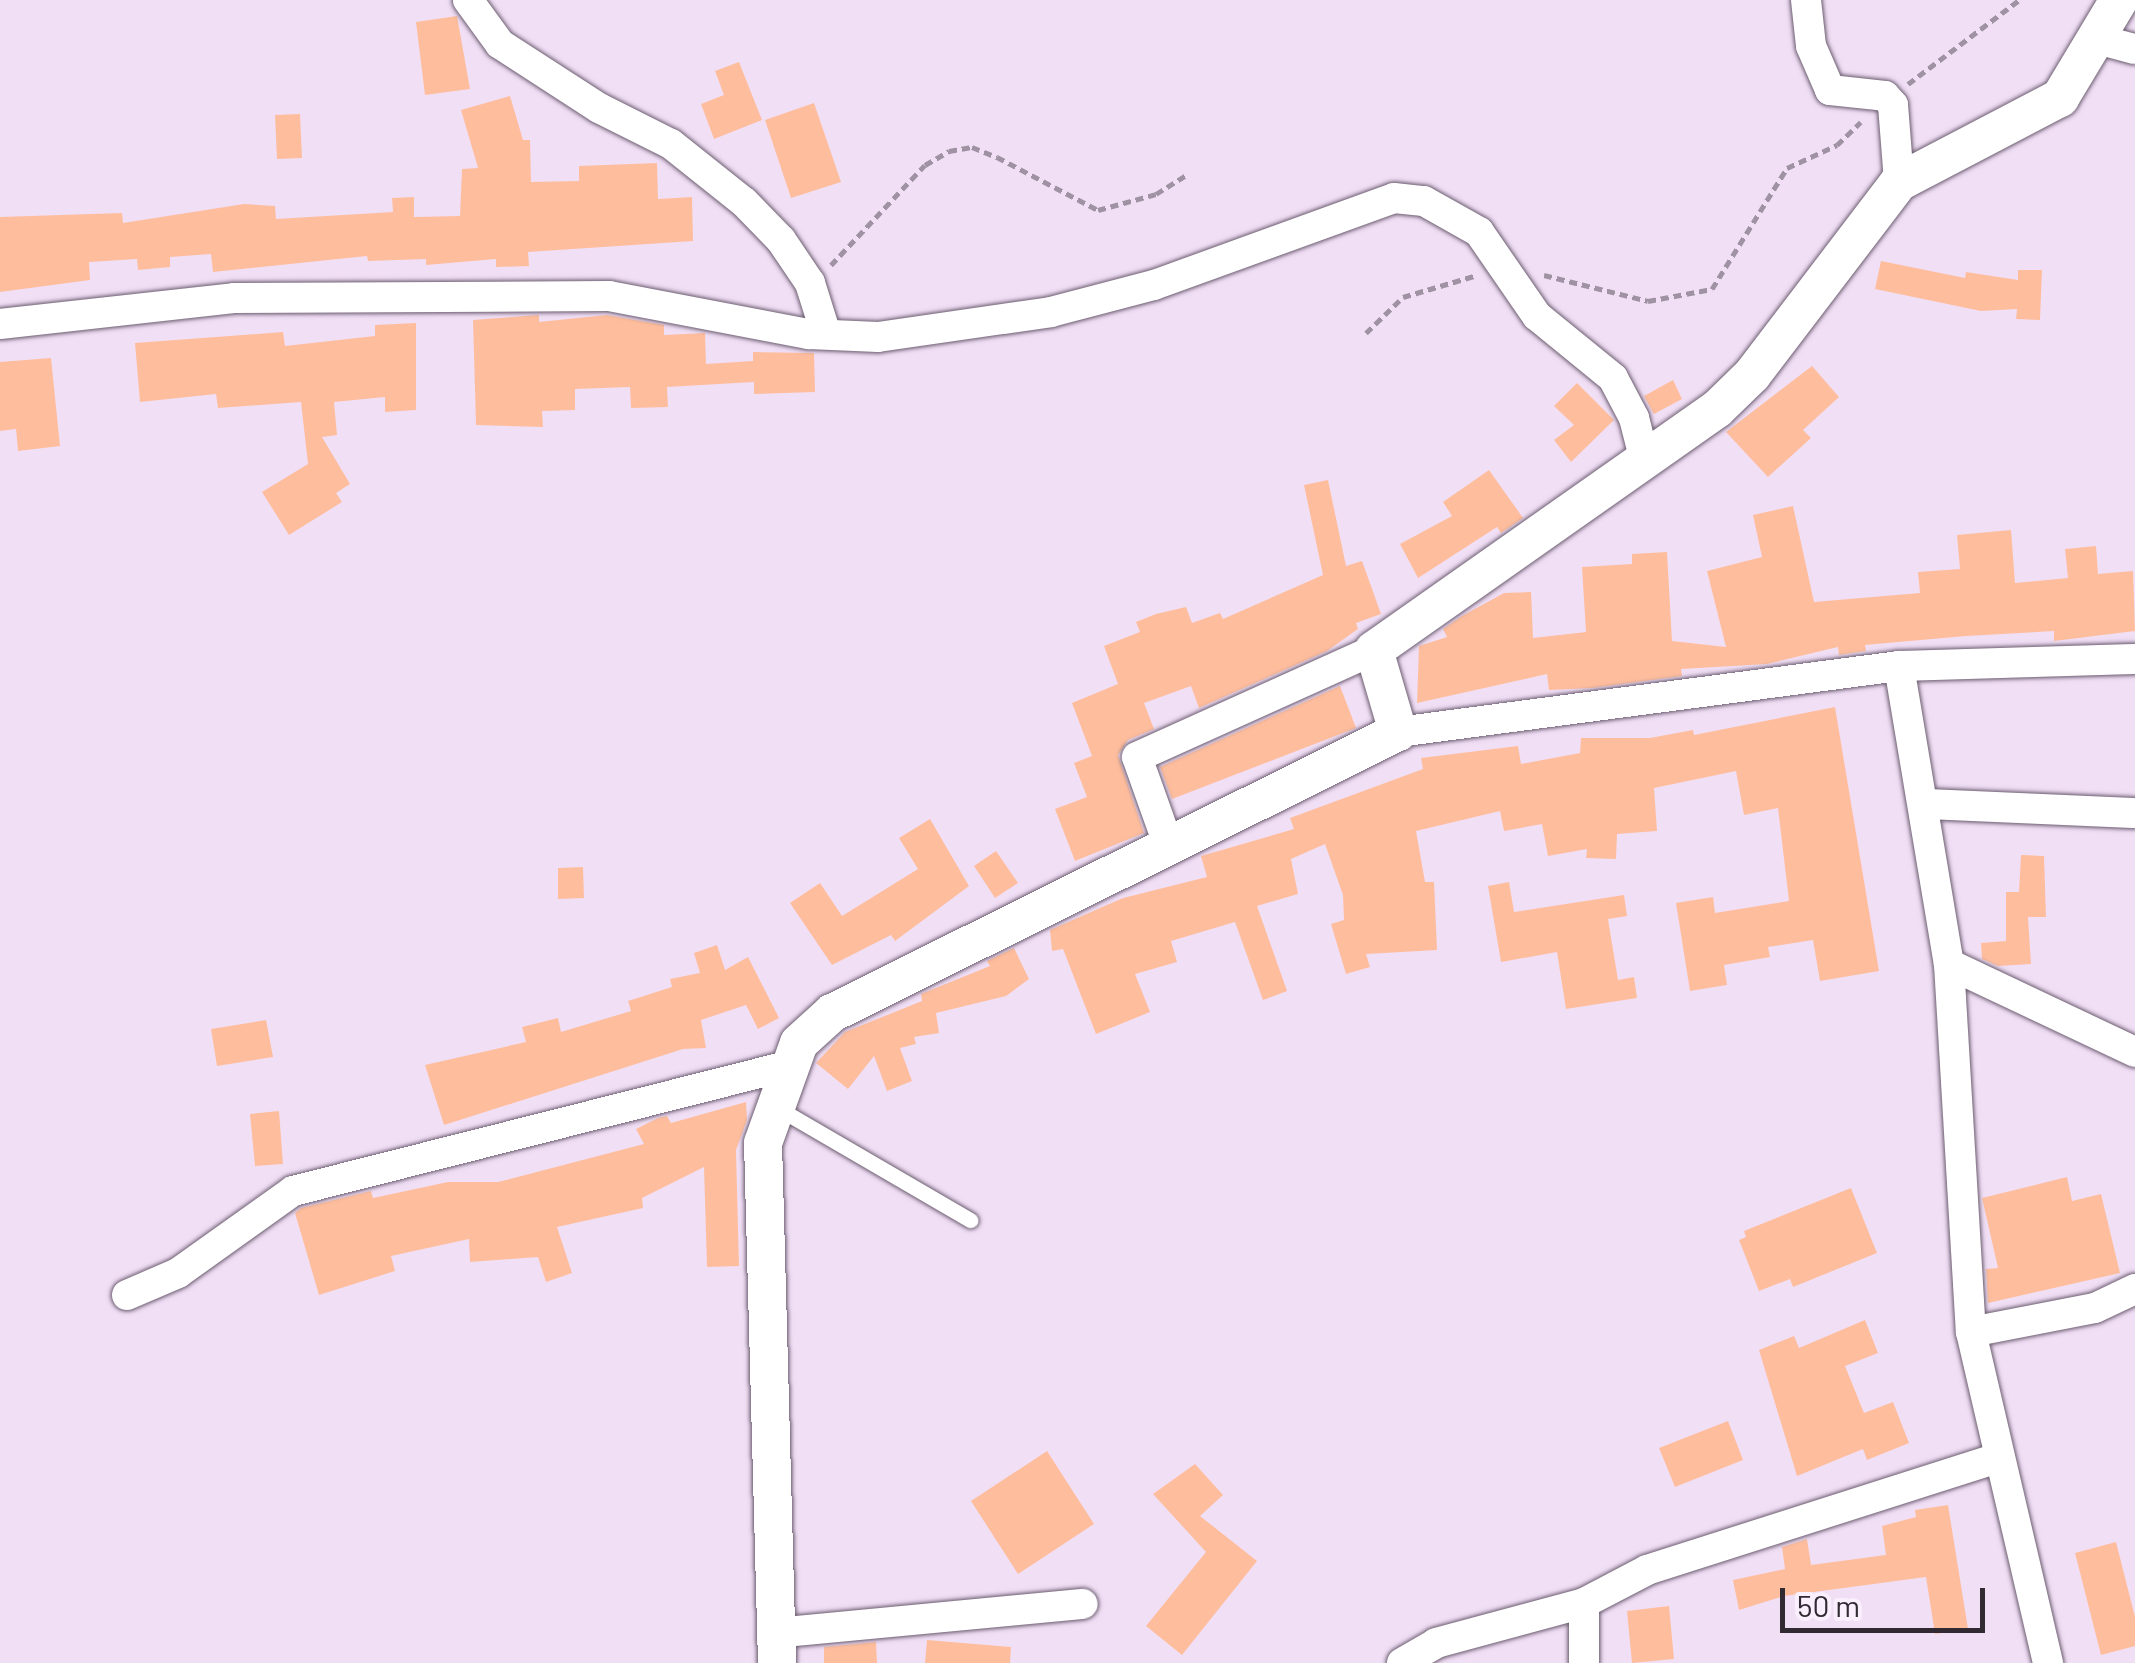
<!DOCTYPE html>
<style>
body{margin:0}
#map{position:relative;width:2135px;height:1663px;overflow:hidden;background:#f1dff6;font-family:Barlow,sans-serif}
div>[style]{position:absolute}
[style*='--x']{left:calc(var(--x)*1px);top:calc(var(--y)*1px);width:calc(var(--w)*1px);rotate:calc(var(--a)*1deg)}
.building>*{inset:0;background:#febe9e}
.path>*{height:5px;margin-top:-2.5px;transform-origin:0;background:repeating-linear-gradient(90deg,#9f92a3 0 8px,transparent 0 13px)}
.roads{filter:drop-shadow(0 0 2px #6c5d70) drop-shadow(0 0 2px #6c5d70)}
.service>*{height:15px;margin:-7.5px;padding:0 7.5px;transform-origin:7.5px;border-radius:7.5px;background:#fff}
.minor>*{height:30px;margin:-15px;padding:0 15px;transform-origin:15px;border-radius:15px;background:#fff}
.tertiary>*{height:38px;margin:-19px;padding:0 19px;transform-origin:19px;border-radius:19px;background:#fff}
span{translate:-50% -50%;white-space:nowrap;text-align:center;line-height:1.15;-webkit-text-stroke:9px #faeffd;paint-order:stroke}
.scale{position:absolute;left:1780px;top:1588px;width:205px;height:45px;box-sizing:border-box;border:5px solid #312a33;border-top:0;padding-left:12px;font-size:30px;line-height:35px;white-space:nowrap;color:#312a33;-webkit-text-stroke:8px #faeffd;paint-order:stroke}
</style>
<div id="map">
<div class="building">
<i style="clip-path:polygon(457px 16px,470px 89px,425px 95px,416px 22px)"></i>
<i style="clip-path:polygon(739px 62px,762px 120px,714px 139px,701px 104px,724px 95px,715px 71px)"></i>
<i style="clip-path:polygon(510px 96px,523px 140px,530px 140px,531px 182px,579px 181px,579px 166px,657px 163px,658px 199px,692px 197px,693px 241px,528px 252px,529px 266px,496px 267px,496px 259px,426px 265px,426px 259px,368px 261px,367px 256px,213px 272px,211px 254px,170px 257px,170px 267px,138px 270px,137px 259px,89px 262px,90px 280px,0 292px,0 217px,122px 213px,123px 223px,244px 204px,275px 206px,276px 219px,393px 212px,392px 198px,414px 197px,414px 217px,460px 216px,462px 169px,478px 168px,461px 110px)"></i>
<i style="clip-path:polygon(814px 103px,841px 182px,791px 198px,765px 120px)"></i>
<i style="clip-path:polygon(300px 114px,302px 158px,277px 159px,275px 115px)"></i>
<i style="clip-path:polygon(1881px 261px,1965px 278px,1966px 272px,2018px 280px,2018px 270px,2042px 270px,2040px 320px,2016px 319px,2017px 309px,1981px 311px,1875px 289px)"></i>
<i style="clip-path:polygon(539px 315px,539px 322px,607px 315px,664px 325px,664px 335px,705px 333px,706px 364px,753px 361px,753px 352px,814px 353px,815px 392px,754px 394px,754px 382px,667px 387px,668px 407px,631px 408px,630px 387px,575px 389px,575px 410px,542px 411px,543px 427px,476px 425px,473px 320px)"></i>
<i style="clip-path:polygon(416px 323px,416px 410px,385px 412px,385px 397px,334px 402px,337px 435px,322px 437px,350px 484px,336px 493px,342px 502px,289px 535px,262px 492px,308px 464px,301px 402px,218px 408px,216px 394px,140px 402px,135px 343px,283px 332px,285px 346px,375px 336px,375px 325px)"></i>
<i style="clip-path:polygon(51px 358px,60px 446px,18px 451px,16px 429px,0 431px,0 362px)"></i>
<i style="clip-path:polygon(1812px 366px,1839px 397px,1803px 430px,1811px 438px,1768px 477px,1726px 432px)"></i>
<i style="clip-path:polygon(1673px 380px,1682px 399px,1654px 414px,1644px 396px)"></i>
<i style="clip-path:polygon(1577px 383px,1614px 420px,1571px 462px,1554px 440px,1574px 425px,1554px 406px)"></i>
<i style="clip-path:polygon(1489px 470px,1523px 518px,1501px 533px,1497px 527px,1418px 578px,1400px 544px,1452px 516px,1443px 502px)"></i>
<i style="clip-path:polygon(1328px 480px,1346px 566px,1362px 561px,1381px 614px,1356px 623px,1358px 629px,1327px 651px,1199px 708px,1191px 686px,1144px 703px,1154px 729px,1128px 740px,1118px 755px,1144px 833px,1075px 861px,1055px 809px,1087px 797px,1074px 763px,1092px 756px,1072px 703px,1118px 684px,1104px 646px,1140px 632px,1136px 622px,1156px 614px,1186px 607px,1192px 623px,1220px 613px,1223px 619px,1323px 575px,1304px 485px)"></i>
<i style="clip-path:polygon(1793px 506px,1814px 602px,1920px 593px,1918px 572px,1960px 569px,1957px 535px,2011px 530px,2015px 583px,2068px 578px,2065px 549px,2096px 546px,2098px 574px,2133px 571px,2135px 631px,2054px 641px,2054px 631px,1966px 636px,1865px 645px,1866px 651px,1839px 655px,1838px 647px,1767px 664px,1681px 669px,1682px 676px,1592px 688px,1549px 690px,1547px 674px,1417px 703px,1419px 646px,1447px 637px,1443px 629px,1462px 616px,1504px 593px,1531px 592px,1533px 638px,1586px 632px,1582px 567px,1632px 564px,1632px 554px,1667px 552px,1672px 641px,1726px 647px,1707px 571px,1762px 557px,1753px 515px)"></i>
<i style="clip-path:polygon(1340px 686px,1356px 728px,1172px 799px,1160px 767px)"></i>
<i style="clip-path:polygon(1835px 707px,1879px 971px,1820px 981px,1813px 940px,1768px 947px,1770px 957px,1724px 965px,1727px 985px,1690px 991px,1676px 903px,1713px 897px,1715px 913px,1789px 901px,1778px 808px,1744px 815px,1736px 771px,1654px 788px,1657px 831px,1617px 834px,1616px 859px,1586px 858px,1587px 849px,1548px 856px,1542px 824px,1504px 831px,1500px 811px,1416px 831px,1425px 882px,1434px 882px,1437px 950px,1366px 954px,1370px 967px,1346px 974px,1331px 924px,1344px 920px,1343px 895px,1325px 844px,1291px 859px,1298px 894px,1257px 906px,1287px 991px,1263px 1000px,1235px 922px,1171px 941px,1177px 962px,1135px 974px,1150px 1012px,1096px 1034px,1063px 949px,1052px 951px,1050px 930px,1123px 898px,1207px 877px,1201px 856px,1294px 829px,1290px 818px,1423px 769px,1421px 758px,1518px 746px,1521px 764px,1580px 753px,1581px 738px,1650px 738px,1693px 730px,1694px 735px)"></i>
<i style="clip-path:polygon(930px 819px,969px 886px,895px 941px,891px 935px,832px 965px,790px 903px,820px 883px,842px 916px,918px 869px,899px 838px)"></i>
<i style="clip-path:polygon(996px 851px,1018px 883px,995px 898px,974px 866px)"></i>
<i style="clip-path:polygon(2021px 855px,2044px 856px,2046px 917px,2028px 917px,2031px 964px,1998px 966px,1982px 959px,1981px 943px,2006px 941px,2006px 892px,2019px 892px)"></i>
<i style="clip-path:polygon(583px 867px,584px 898px,558px 899px,558px 868px)"></i>
<i style="clip-path:polygon(1509px 882px,1514px 912px,1624px 895px,1627px 916px,1608px 919px,1618px 980px,1634px 977px,1637px 998px,1566px 1009px,1557px 952px,1501px 962px,1488px 886px)"></i>
<i style="clip-path:polygon(717px 945px,725px 970px,748px 957px,779px 1018px,758px 1029px,746px 1005px,701px 1020px,706px 1048px,683px 1049px,444px 1125px,425px 1065px,526px 1042px,522px 1027px,558px 1018px,561px 1032px,631px 1011px,628px 1001px,672px 987px,670px 979px,700px 973px,694px 953px)"></i>
<i style="clip-path:polygon(1014px 948px,1029px 979px,1006px 996px,936px 1013px,939px 1033px,914px 1037px,916px 1044px,900px 1048px,912px 1081px,887px 1091px,874px 1056px,848px 1089px,816px 1063px,845px 1032px,922px 1001px,921px 994px,990px 966px,987px 961px)"></i>
<i style="clip-path:polygon(266px 1020px,273px 1057px,217px 1066px,211px 1029px)"></i>
<i style="clip-path:polygon(746px 1102px,747px 1120px,736px 1150px,739px 1266px,707px 1267px,704px 1167px,642px 1198px,643px 1208px,557px 1227px,572px 1273px,546px 1282px,538px 1257px,470px 1262px,469px 1239px,391px 1256px,395px 1271px,319px 1295px,295px 1213px,301px 1208px,371px 1191px,373px 1198px,448px 1182px,498px 1182px,644px 1144px,636px 1129px,658px 1118px,667px 1116px,671px 1123px)"></i>
<i style="clip-path:polygon(279px 1111px,283px 1164px,255px 1166px,250px 1114px)"></i>
<i style="clip-path:polygon(2067px 1177px,2072px 1201px,2101px 1194px,2120px 1273px,1988px 1303px,1986px 1269px,1998px 1268px,1982px 1198px)"></i>
<i style="clip-path:polygon(1851px 1188px,1877px 1253px,1793px 1287px,1790px 1279px,1759px 1291px,1739px 1240px,1746px 1237px,1744px 1231px)"></i>
<i style="clip-path:polygon(1865px 1320px,1878px 1353px,1845px 1366px,1864px 1413px,1893px 1402px,1909px 1443px,1867px 1460px,1863px 1449px,1797px 1476px,1759px 1350px,1794px 1336px,1799px 1348px)"></i>
<i style="clip-path:polygon(1728px 1421px,1743px 1460px,1675px 1487px,1659px 1448px)"></i>
<i style="clip-path:polygon(1047px 1451px,1094px 1524px,1018px 1574px,971px 1501px)"></i>
<i style="clip-path:polygon(1195px 1464px,1223px 1495px,1200px 1516px,1257px 1561px,1182px 1655px,1146px 1626px,1206px 1552px,1153px 1494px)"></i>
<i style="clip-path:polygon(1948px 1505px,1968px 1629px,1935px 1634px,1926px 1577px,1784px 1596px,1739px 1610px,1733px 1580px,1785px 1569px,1782px 1547px,1807px 1539px,1811px 1565px,1886px 1555px,1882px 1526px,1916px 1517px,1915px 1510px)"></i>
<i style="clip-path:polygon(2116px 1542px,2135px 1617px,2135px 1646px,2101px 1655px,2075px 1553px)"></i>
<i style="clip-path:polygon(1669px 1606px,1674px 1659px,1632px 1663px,1627px 1611px)"></i>
<i style="clip-path:polygon(927px 1640px,1011px 1647px,1010px 1663px,925px 1663px)"></i>
<i style="clip-path:polygon(876px 1642px,877px 1663px,824px 1663px,824px 1647px)"></i>
</div>
<div class="path">
<i style="--x:1908;--y:84;--w:139;--a:-37.1"></i>
<i style="--x:831;--y:265;--w:137;--a:-46.8"></i>
<i style="--x:925;--y:165;--w:28;--a:-30"></i>
<i style="--x:949;--y:151;--w:23;--a:-10"></i>
<i style="--x:972;--y:147;--w:27;--a:22"></i>
<i style="--x:997;--y:157;--w:114;--a:27.7"></i>
<i style="--x:1098;--y:210;--w:60;--a:-15.4"></i>
<i style="--x:1156;--y:194;--w:36;--a:-32"></i>
<i style="--x:1544;--y:275;--w:107;--a:14"></i>
<i style="--x:1648;--y:301;--w:65;--a:-10.6"></i>
<i style="--x:1712;--y:289;--w:142;--a:-58.2"></i>
<i style="--x:1787;--y:168;--w:55;--a:-24.7"></i>
<i style="--x:1837;--y:145;--w:33;--a:-44"></i>
<i style="--x:1366;--y:333;--w:52;--a:-44.2"></i>
<i style="--x:1403;--y:297;--w:74;--a:-16.5"></i>
</div>
<div class="roads">
<div class="service">
<i style="--x:776;--y:1107;--w:225;--a:30.2"></i>
</div>
<div class="minor">
<i style="--x:468;--y:0;--w:54;--a:54"></i>
<i style="--x:500;--y:44;--w:118;--a:32.9"></i>
<i style="--x:599;--y:108;--w:80;--a:26.6"></i>
<i style="--x:671;--y:144;--w:93;--a:38.5"></i>
<i style="--x:744;--y:202;--w:53;--a:45.8"></i>
<i style="--x:781;--y:240;--w:52;--a:56"></i>
<i style="--x:810;--y:283;--w:53;--a:72.6"></i>
<i style="--x:1806;--y:0;--w:46;--a:83.8"></i>
<i style="--x:1811;--y:46;--w:48;--a:66.6"></i>
<i style="--x:1830;--y:90;--w:55;--a:6.2"></i>
<i style="--x:1885;--y:96;--w:12;--a:48"></i>
<i style="--x:1893;--y:105;--w:77;--a:85.5"></i>
<i style="--x:2097;--y:39;--w:39;--a:15"></i>
<i style="--x:0;--y:324;--w:235;--a:-6.3"></i>
<i style="--x:234;--y:298;--w:375;--a:-0.3"></i>
<i style="--x:609;--y:296;--w:204;--a:10.8"></i>
<i style="--x:809;--y:334;--w:69;--a:2.5"></i>
<i style="--x:878;--y:337;--w:175;--a:-8.2"></i>
<i style="--x:1051;--y:312;--w:106;--a:-14.7"></i>
<i style="--x:1154;--y:285;--w:255;--a:-19.9"></i>
<i style="--x:1394;--y:198;--w:30;--a:6"></i>
<i style="--x:1424;--y:201;--w:63;--a:29.4"></i>
<i style="--x:1479;--y:232;--w:102;--a:55.4"></i>
<i style="--x:1537;--y:316;--w:98;--a:39.2"></i>
<i style="--x:1613;--y:378;--w:45;--a:62.3"></i>
<i style="--x:1634;--y:418;--w:44;--a:75.7"></i>
<i style="--x:1899;--y:666;--w:302;--a:80.5"></i>
<i style="--x:1949;--y:964;--w:369;--a:86.6"></i>
<i style="--x:1971;--y:1332;--w:340;--a:76.9"></i>
<i style="--x:1398;--y:732;--w:505;--a:-7.5"></i>
<i style="--x:1899;--y:666;--w:236;--a:-1.7"></i>
<i style="--x:1925;--y:804;--w:210;--a:2.5"></i>
<i style="--x:1168;--y:844;--w:92;--a:-109.6"></i>
<i style="--x:1137;--y:757;--w:260;--a:-24.3"></i>
<i style="--x:1949;--y:964;--w:206;--a:25.3"></i>
<i style="--x:127;--y:1295;--w:56;--a:-23.3"></i>
<i style="--x:178;--y:1273;--w:141;--a:-35.5"></i>
<i style="--x:293;--y:1191;--w:510;--a:-14.2"></i>
<i style="--x:1971;--y:1332;--w:126;--a:-11"></i>
<i style="--x:2095;--y:1308;--w:44;--a:-25.4"></i>
<i style="--x:775;--y:1633;--w:309;--a:-5.4"></i>
<i style="--x:1402;--y:1663;--w:39;--a:-30"></i>
<i style="--x:1436;--y:1643;--w:153;--a:-15.1"></i>
<i style="--x:1584;--y:1603;--w:71;--a:-27.6"></i>
<i style="--x:1647;--y:1570;--w:368;--a:-17.7"></i>
<i style="--x:1584;--y:1663;--w:60;--a:-90"></i>
</div>
<div class="tertiary">
<i style="--x:777;--y:1663;--w:520;--a:-91.54"></i>
<i style="--x:763;--y:1143;--w:106;--a:-70.2"></i>
<i style="--x:799;--y:1043;--w:45;--a:-42.3"></i>
<i style="--x:832;--y:1013;--w:632;--a:-26.4"></i>
<i style="--x:1398;--y:732;--w:85;--a:-106.3"></i>
<i style="--x:1374;--y:650;--w:419;--a:-35.1"></i>
<i style="--x:1717;--y:409;--w:49;--a:-44.2"></i>
<i style="--x:1752;--y:375;--w:243;--a:-52.7"></i>
<i style="--x:1899;--y:182;--w:182;--a:-27.6"></i>
<i style="--x:2060;--y:98;--w:114;--a:-59"></i>
</div>
</div>
<div class="scale">50 m</div>
</div>
